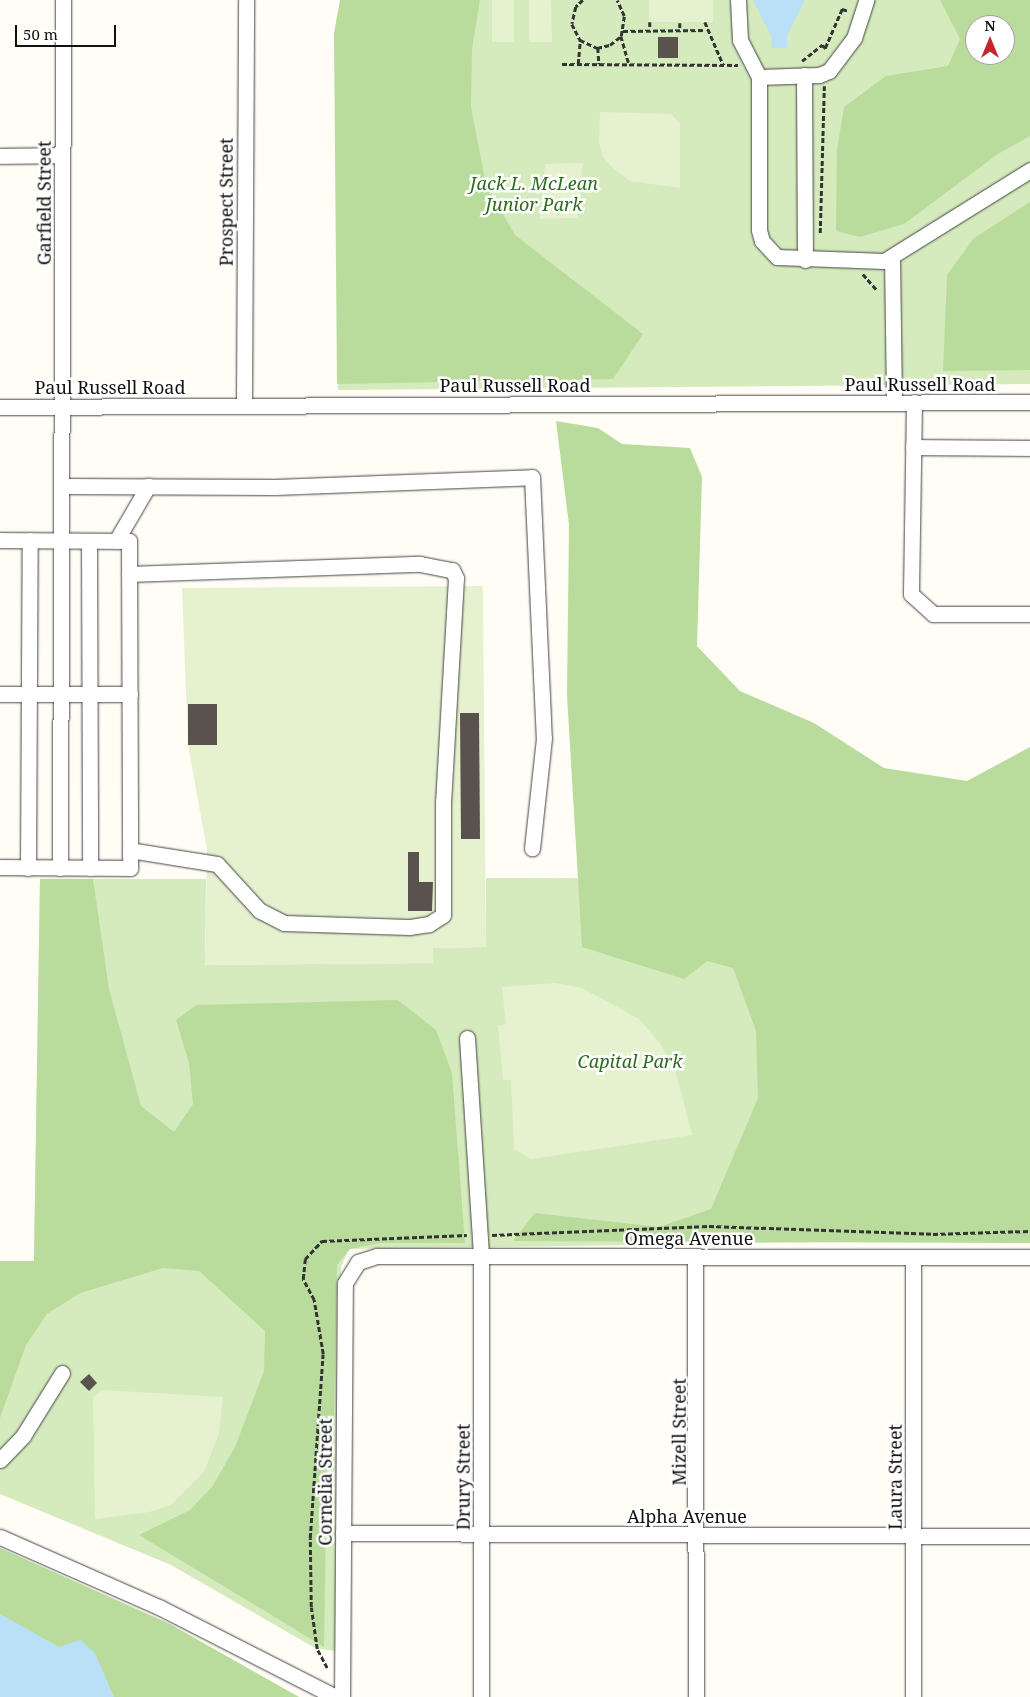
<!DOCTYPE html>
<style>
body{margin:0}
#map{position:relative;width:1030px;height:1697px;overflow:hidden;background:#fffdf5;font-family:"Noto Serif",serif}
div>[style]{position:absolute}
[style*='--x']{left:calc(var(--x)*1px);top:calc(var(--y)*1px);width:calc(var(--w)*1px);rotate:calc(var(--a)*1deg)}
.green>*{inset:0;background:#d5ebbd}
.forest>*{inset:0;background:#b9dc9c}
.pitch>*{inset:0;background:#e6f2cf}
.water>*{inset:0;background:#b9e0f7}
.building>*{inset:0;background:#5a524d}
.path>*{height:2.5px;margin-top:-1.25px;transform-origin:0;background:repeating-linear-gradient(90deg,#333 0 5px,transparent 0 7.5px)}
.roads{filter:drop-shadow(0 0 1px #444) drop-shadow(0 0 1px #444)}
.minor>*{height:15px;margin:-7.5px;padding:0 7.5px;transform-origin:7.5px;border-radius:7.5px;background:#fff}
span{translate:-50% -50%;white-space:nowrap;text-align:center;line-height:1.15;-webkit-text-stroke:5px #fff;paint-order:stroke}
.park-label{font-size:18px;color:#2f6b1f;font-style:italic}
.street-label{font-size:18px;color:#111}
.north{position:absolute;left:965px;top:15px;width:50px;height:50px;box-sizing:border-box;background:#fff;border:1px solid #a0a0a0;border-radius:50%;rotate:0deg;font-size:14px;font-weight:700;line-height:20px;text-align:center;color:#111}
.north::after{content:'';display:block;margin:auto;width:18px;height:22px;background:#c4262e;clip-path:polygon(50% 0,100% 100%,50% 72%,0 100%)}
.scale{position:absolute;left:15px;top:25px;width:101px;height:22px;box-sizing:border-box;border:2px solid #111;border-top:0;padding-left:6px;font-size:15px;line-height:18px;white-space:nowrap;color:#111;-webkit-text-stroke:4px #fff;paint-order:stroke}
</style>
<div id="map">
<div class="green">
<i style="clip-path:polygon(evenodd,342px 0,1030px 0,1030px 384px,338px 390px,342px 0,975px 25px,1005px 25px,1005px 55px,975px 55px,975px 25px)"></i>
<i style="clip-path:polygon(486px 878px,881px 879px,838px 1242px,349px 1249px,341px 1267px,336px 1651px,315px 1648px,171px 1565px,0 1494px,0 1261px,34px 1261px,40px 879px,206px 879px,205px 965px,433px 963px,433px 948px,486px 947px)"></i>
</div>
<div class="forest">
<i style="clip-path:polygon(340px 0,480px 0,472px 49px,471px 107px,486px 185px,515px 235px,643px 334px,613px 379px,337px 384px,334px 33px)"></i>
<i style="clip-path:polygon(evenodd,940px 0,1030px 0,1030px 136px,998px 154px,904px 224px,860px 237px,836px 231px,837px 149px,844px 107px,886px 76px,948px 66px,960px 39px,940px 0,975px 25px,1005px 25px,1005px 55px,975px 55px,975px 25px)"></i>
<i style="clip-path:polygon(1030px 202px,1030px 370px,943px 371px,947px 275px,974px 238px)"></i>
<i style="clip-path:polygon(556px 421px,598px 428px,622px 444px,690px 448px,702px 477px,697px 646px,740px 691px,814px 723px,884px 768px,967px 781px,1030px 747px,1030px 1243px,513px 1241px,535px 1213px,659px 1227px,711px 1209px,758px 1098px,756px 1031px,733px 968px,707px 961px,684px 979px,582px 947px,567px 695px,569px 525px)"></i>
<i style="clip-path:polygon(40px 879px,93px 879px,109px 989px,141px 1106px,174px 1132px,193px 1104px,189px 1063px,176px 1020px,196px 1005px,398px 1000px,436px 1030px,452px 1073px,465px 1243px,380px 1243px,350px 1249px,337px 1265px,334px 1414px,327px 1452px,324px 1647px,139px 1535px,190px 1510px,212px 1487px,235px 1447px,264px 1371px,265px 1331px,199px 1271px,163px 1268px,80px 1293px,47px 1314px,26px 1345px,0 1418px,0 1261px,34px 1261px)"></i>
<i style="clip-path:polygon(0 1548px,170px 1624px,299px 1697px,0 1697px)"></i>
</div>
<div class="pitch">
<i style="clip-path:polygon(492px 0,514px 0,514px 42px,492px 42px)"></i>
<i style="clip-path:polygon(529px 0,551px 0,552px 42px,529px 42px)"></i>
<i style="clip-path:polygon(649px 0,713px 0,713px 22px,649px 22px)"></i>
<i style="clip-path:polygon(600px 112px,671px 114px,680px 124px,680px 188px,630px 181px,613px 168px,603px 157px,599px 142px)"></i>
<i style="clip-path:polygon(583px 163px,577px 218px,540px 219px,545px 164px)"></i>
<i style="clip-path:polygon(483px 586px,486px 947px,433px 948px,433px 963px,205px 965px,207px 850px,188px 745px,182px 588px)"></i>
<i style="clip-path:polygon(555px 983px,582px 988px,639px 1019px,660px 1043px,676px 1073px,692px 1135px,531px 1159px,514px 1149px,511px 1080px,503px 1080px,498px 1026px,506px 1024px,502px 987px)"></i>
<i style="clip-path:polygon(102px 1390px,223px 1397px,219px 1433px,204px 1472px,171px 1505px,149px 1512px,95px 1519px,93px 1397px)"></i>
</div>
<div class="water">
<i style="clip-path:polygon(753px 0,805px 0,787px 36px,787px 48px,771px 48px,771px 36px)"></i>
<i style="clip-path:polygon(0 1614px,59px 1647px,80px 1640px,95px 1653px,114px 1697px,0 1697px)"></i>
</div>
<div class="building">
<i style="clip-path:polygon(658px 37px,678px 37px,678px 58px,658px 58px)"></i>
<i style="clip-path:polygon(188px 704px,217px 704px,217px 745px,188px 745px)"></i>
<i style="clip-path:polygon(460px 713px,479px 713px,480px 839px,461px 839px)"></i>
<i style="clip-path:polygon(408px 852px,419px 852px,419px 882px,433px 882px,432px 911px,408px 911px)"></i>
<i style="clip-path:polygon(89px 1374px,97px 1383px,89px 1391px,80px 1382px)"></i>
</div>
<div class="path">
<i style="--x:583;--y:0;--w:10;--a:135"></i>
<i style="--x:576;--y:7;--w:17;--a:103"></i>
<i style="--x:572;--y:24;--w:18;--a:63"></i>
<i style="--x:580;--y:40;--w:19;--a:25"></i>
<i style="--x:597;--y:48;--w:13;--a:-13"></i>
<i style="--x:610;--y:45;--w:14;--a:-39"></i>
<i style="--x:621;--y:36;--w:20;--a:-81"></i>
<i style="--x:624;--y:16;--w:17;--a:-114"></i>
<i style="--x:650;--y:22;--w:8;--a:90"></i>
<i style="--x:705;--y:22;--w:46;--a:66.8"></i>
<i style="--x:680;--y:23;--w:7;--a:90"></i>
<i style="--x:623;--y:31;--w:82;--a:-0.7"></i>
<i style="--x:621;--y:36;--w:29;--a:74"></i>
<i style="--x:598;--y:48;--w:16;--a:86"></i>
<i style="--x:825;--y:48;--w:43;--a:-66.4"></i>
<i style="--x:842;--y:9;--w:7;--a:16"></i>
<i style="--x:802;--y:61;--w:26;--a:-39"></i>
<i style="--x:822;--y:45;--w:6;--a:39"></i>
<i style="--x:562;--y:64;--w:176;--a:0.3"></i>
<i style="--x:578;--y:64;--w:24;--a:-85"></i>
<i style="--x:820;--y:233;--w:147;--a:-88.4"></i>
<i style="--x:863;--y:274;--w:21;--a:49"></i>
<i style="--x:492;--y:1235;--w:217;--a:-2.4"></i>
<i style="--x:709;--y:1226;--w:224;--a:2"></i>
<i style="--x:933;--y:1234;--w:97;--a:-1.8"></i>
<i style="--x:327;--y:1668;--w:21;--a:-118"></i>
<i style="--x:317;--y:1649;--w:42;--a:-98.1"></i>
<i style="--x:311;--y:1607;--w:69;--a:-90.8"></i>
<i style="--x:310;--y:1538;--w:184;--a:-86"></i>
<i style="--x:323;--y:1354;--w:55;--a:-99.5"></i>
<i style="--x:314;--y:1300;--w:24;--a:-118"></i>
<i style="--x:303;--y:1279;--w:20;--a:-84"></i>
<i style="--x:305;--y:1259;--w:25;--a:-47"></i>
<i style="--x:322;--y:1241;--w:145;--a:-2.4"></i>
</div>
<div class="roads">
<div class="minor">
<i style="--x:738;--y:0;--w:40;--a:87.1"></i>
<i style="--x:740;--y:40;--w:42;--a:62.8"></i>
<i style="--x:759;--y:77;--w:60;--a:-1.9"></i>
<i style="--x:819;--y:75;--w:11;--a:-22"></i>
<i style="--x:829;--y:71;--w:41;--a:-52.9"></i>
<i style="--x:854;--y:38;--w:40;--a:-72"></i>
<i style="--x:804;--y:75;--w:185;--a:89.7"></i>
<i style="--x:759;--y:77;--w:153;--a:90"></i>
<i style="--x:759;--y:230;--w:11;--a:75"></i>
<i style="--x:762;--y:241;--w:22;--a:47"></i>
<i style="--x:777;--y:257;--w:107;--a:2.1"></i>
<i style="--x:884;--y:261;--w:172;--a:-31.9"></i>
<i style="--x:0;--y:156;--w:62;--a:-0.9"></i>
<i style="--x:892;--y:257;--w:145;--a:89.2"></i>
<i style="--x:914;--y:402;--w:192;--a:90.9"></i>
<i style="--x:911;--y:594;--w:30;--a:42"></i>
<i style="--x:933;--y:614;--w:97;--a:0"></i>
<i style="--x:244;--y:405;--w:405;--a:-89.7"></i>
<i style="--x:0;--y:407;--w:1030;--a:-0.28"></i>
<i style="--x:913;--y:447;--w:117;--a:0.5"></i>
<i style="--x:62;--y:486;--w:213;--a:0.3"></i>
<i style="--x:275;--y:487;--w:257;--a:-2.2"></i>
<i style="--x:532;--y:477;--w:261;--a:87.4"></i>
<i style="--x:544;--y:738;--w:111;--a:96.2"></i>
<i style="--x:0;--y:540;--w:129;--a:0.4"></i>
<i style="--x:129;--y:541;--w:327;--a:89.8"></i>
<i style="--x:130;--y:868;--w:130;--a:-179.6"></i>
<i style="--x:89;--y:541;--w:327;--a:89.8"></i>
<i style="--x:116;--y:541;--w:64;--a:-59.8"></i>
<i style="--x:129;--y:574;--w:291;--a:-2"></i>
<i style="--x:420;--y:564;--w:33;--a:11"></i>
<i style="--x:452;--y:570;--w:9;--a:63"></i>
<i style="--x:456;--y:578;--w:223;--a:93.3"></i>
<i style="--x:443;--y:801;--w:114;--a:90"></i>
<i style="--x:443;--y:915;--w:17;--a:147"></i>
<i style="--x:429;--y:924;--w:20;--a:171"></i>
<i style="--x:409;--y:927;--w:125;--a:-178.2"></i>
<i style="--x:284;--y:923;--w:28;--a:-153"></i>
<i style="--x:259;--y:910;--w:62;--a:-132.4"></i>
<i style="--x:217;--y:864;--w:88;--a:-170.9"></i>
<i style="--x:0;--y:694;--w:130;--a:0"></i>
<i style="--x:28;--y:868;--w:328;--a:-89.7"></i>
<i style="--x:60;--y:868;--w:868;--a:-89.8"></i>
<i style="--x:467;--y:1038;--w:218;--a:86.3"></i>
<i style="--x:481;--y:1256;--w:441;--a:90"></i>
<i style="--x:695;--y:1257;--w:440;--a:89.9"></i>
<i style="--x:0;--y:1460;--w:33;--a:-46"></i>
<i style="--x:23;--y:1436;--w:74;--a:-58.2"></i>
<i style="--x:343;--y:1533;--w:687;--a:0.25"></i>
<i style="--x:0;--y:1537;--w:174;--a:23.8"></i>
<i style="--x:159;--y:1607;--w:199;--a:27"></i>
<i style="--x:342;--y:1697;--w:414;--a:-89.6"></i>
<i style="--x:345;--y:1283;--w:25;--a:-58"></i>
<i style="--x:358;--y:1262;--w:20;--a:-18"></i>
<i style="--x:377;--y:1256;--w:653;--a:0.09"></i>
<i style="--x:913;--y:1697;--w:439;--a:-90"></i>
</div>
</div>
<div class="park-label">
<span style="left:534px;top:194px">Jack L. McLean<br>Junior Park</span>
<span style="left:630px;top:1061px">Capital Park</span>
</div>
<div class="street-label">
<span style="left:226px;top:202px;rotate:-90deg">Prospect Street</span>
<span style="left:44px;top:203px;rotate:-90deg">Garfield Street</span>
<span style="left:920px;top:384px">Paul Russell Road</span>
<span style="left:515px;top:385px">Paul Russell Road</span>
<span style="left:110px;top:387px">Paul Russell Road</span>
<span style="left:689px;top:1238px">Omega Avenue</span>
<span style="left:679px;top:1432px;rotate:-90deg">Mizell Street</span>
<span style="left:463px;top:1477px;rotate:-90deg">Drury Street</span>
<span style="left:895px;top:1477px;rotate:-90deg">Laura Street</span>
<span style="left:325px;top:1482px;rotate:-90deg">Cornelia Street</span>
<span style="left:687px;top:1516px">Alpha Avenue</span>
</div>
<div class="north">N</div>
<div class="scale">50 m</div>
</div>
